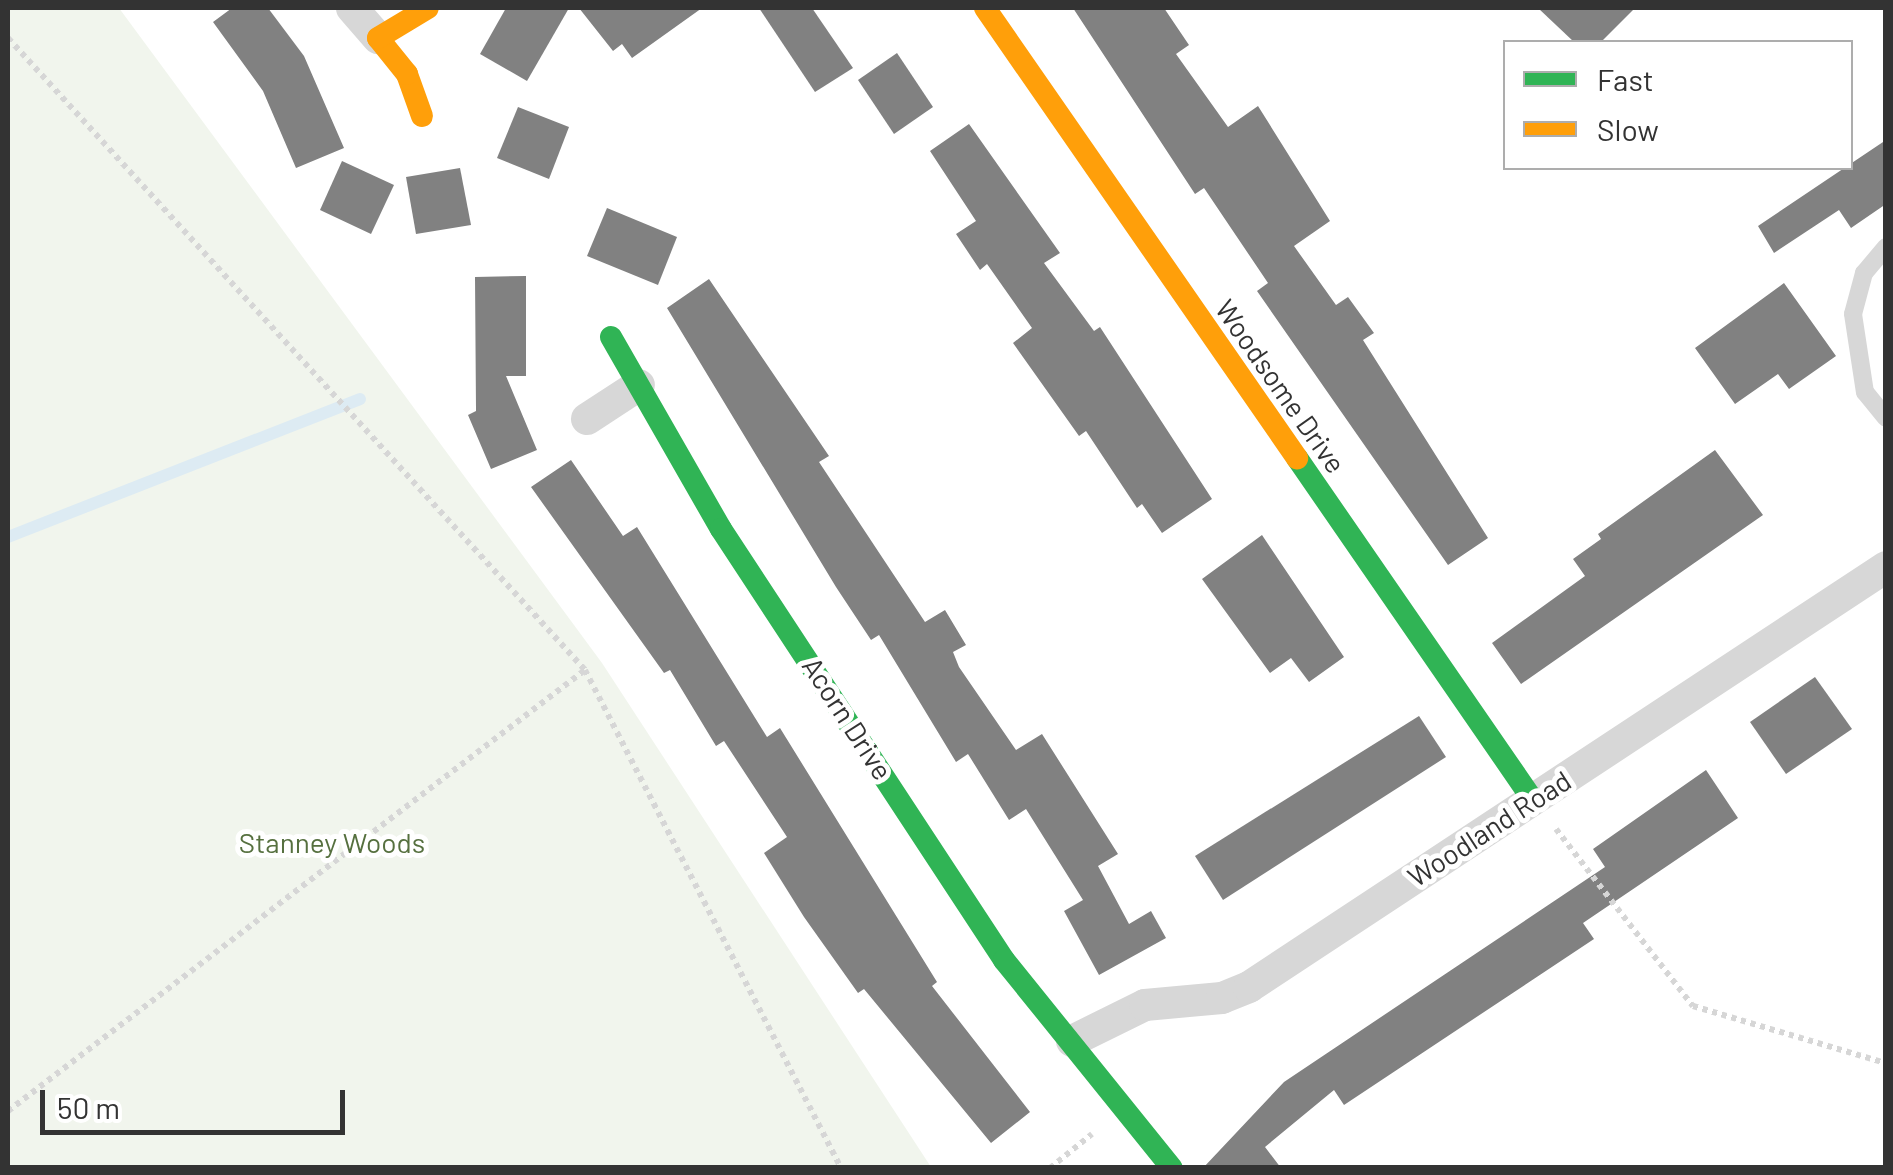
<!DOCTYPE html>
<style>
body{margin:0}
#map{position:relative;width:1893px;height:1175px;overflow:hidden;background:#fff;font-family:Barlow,sans-serif}
div>[style]{position:absolute}
[style*='--x']{left:calc(var(--x)*1px);top:calc(var(--y)*1px);width:calc(var(--w)*1px);rotate:calc(var(--a)*1deg)}
.green>*{inset:0;background:#f1f5ed}
.stream>*{height:12px;margin:-6px;padding:0 6px;transform-origin:6px;border-radius:6px;background:#ddebf3}
.building>*{inset:0;background:#818181}
.path>*{height:6px;margin-top:-3px;transform-origin:0;background:repeating-linear-gradient(90deg,#d6d6d6 0 5px,transparent 0 10px)}
.lane>*{height:18px;margin:-9px;padding:0 9px;transform-origin:9px;border-radius:9px;background:#d7d7d7}
.street>*{height:32px;margin:-16px;padding:0 16px;transform-origin:16px;border-radius:16px;background:#d7d7d7}
.fast>*{height:22px;margin:-11px;padding:0 11px;transform-origin:11px;border-radius:11px;background:#30b455}
.slow>*{height:22px;margin:-11px;padding:0 11px;transform-origin:11px;border-radius:11px;background:#ff9f0a}
span{translate:-50% -50%;white-space:nowrap;text-align:center;line-height:1.15;-webkit-text-stroke:10px #fff;paint-order:stroke}
.street-label{font-size:28px;color:#333}
.park-label{font-size:28px;color:#56703f}
.frame{position:absolute;inset:0;border:10px solid #333;pointer-events:none}
.legend{position:absolute;left:1503px;top:40px;width:350px;height:130px;box-sizing:border-box;background:#fff;border:2px solid #adadad;margin:0;padding:12px 18px;list-style:none;font-size:30px;color:#333}
.legend li{display:flex;align-items:center;gap:20px;height:50px}
.legend b{width:50px;border:2px solid #adadad}
.scale{position:absolute;left:40px;top:1090px;width:305px;height:45px;box-sizing:border-box;border:5px solid #333;border-top:0;padding-left:12px;font-size:30px;line-height:35px;white-space:nowrap;color:#333;-webkit-text-stroke:8px #fff;paint-order:stroke}
</style>
<div id="map">
<div class="green">
<i style="clip-path:polygon(8px 8px,119px 8px,602px 663px,931px 1167px,8px 1167px)"></i>
</div>
<div class="stream">
<i style="--x:8;--y:537;--w:378;--a:-21.4"></i>
</div>
<div class="building">
<i style="clip-path:polygon(232px 8px,268px 8px,304px 56px,344px 148px,296px 168px,263px 91px,213px 22px)"></i>
<i style="clip-path:polygon(506px 8px,569px 8px,527px 81px,480px 54px)"></i>
<i style="clip-path:polygon(579px 8px,702px 8px,632px 58px,622px 44px,613px 51px)"></i>
<i style="clip-path:polygon(759px 8px,812px 8px,853px 68px,815px 92px)"></i>
<i style="clip-path:polygon(1073px 8px,1164px 8px,1189px 45px,1176px 54px,1228px 127px,1258px 106px,1330px 221px,1294px 246px,1336px 305px,1348px 297px,1374px 333px,1363px 340px,1488px 538px,1448px 565px,1257px 291px,1268px 283px,1204px 188px,1195px 194px)"></i>
<i style="clip-path:polygon(1538px 8px,1635px 8px,1601px 42px,1574px 42px)"></i>
<i style="clip-path:polygon(897px 53px,933px 107px,894px 134px,858px 80px)"></i>
<i style="clip-path:polygon(518px 107px,569px 127px,549px 179px,497px 158px)"></i>
<i style="clip-path:polygon(969px 124px,1060px 253px,1044px 263px,1094px 331px,1100px 327px,1212px 499px,1162px 533px,1142px 504px,1137px 508px,1086px 431px,1079px 436px,1013px 343px,1032px 328px,987px 264px,980px 270px,956px 234px,976px 221px,930px 151px)"></i>
<i style="clip-path:polygon(1886px 140px,1886px 204px,1851px 228px,1839px 210px,1774px 253px,1758px 226px)"></i>
<i style="clip-path:polygon(342px 161px,394px 185px,371px 234px,320px 210px)"></i>
<i style="clip-path:polygon(460px 168px,471px 225px,416px 234px,406px 177px)"></i>
<i style="clip-path:polygon(607px 208px,677px 237px,658px 285px,587px 256px)"></i>
<i style="clip-path:polygon(526px 276px,526px 376px,506px 376px,537px 450px,491px 469px,468px 415px,476px 411px,475px 277px)"></i>
<i style="clip-path:polygon(709px 279px,829px 456px,819px 462px,925px 622px,945px 610px,966px 645px,953px 652px,959px 667px,1016px 750px,1042px 734px,1118px 854px,1098px 866px,1129px 924px,1151px 911px,1166px 938px,1099px 975px,1064px 911px,1083px 900px,1026px 809px,1009px 820px,968px 754px,956px 762px,879px 635px,871px 640px,836px 587px,667px 308px)"></i>
<i style="clip-path:polygon(1784px 283px,1836px 356px,1789px 389px,1778px 374px,1735px 404px,1695px 348px)"></i>
<i style="clip-path:polygon(1715px 450px,1763px 515px,1521px 684px,1492px 643px,1585px 576px,1573px 559px,1601px 539px,1598px 534px)"></i>
<i style="clip-path:polygon(571px 460px,623px 536px,637px 527px,767px 737px,780px 728px,937px 982px,932px 986px,1030px 1112px,991px 1143px,864px 989px,858px 993px,804px 917px,764px 853px,787px 837px,724px 741px,716px 746px,670px 670px,664px 673px,531px 487px)"></i>
<i style="clip-path:polygon(1262px 535px,1344px 657px,1309px 682px,1291px 658px,1270px 673px,1202px 579px)"></i>
<i style="clip-path:polygon(1815px 677px,1852px 729px,1786px 774px,1750px 722px)"></i>
<i style="clip-path:polygon(1419px 716px,1446px 757px,1223px 900px,1195px 856px)"></i>
<i style="clip-path:polygon(1706px 770px,1738px 818px,1583px 923px,1594px 939px,1344px 1105px,1334px 1090px,1265px 1147px,1281px 1168px,1203px 1168px,1284px 1082px,1605px 867px,1593px 849px)"></i>
</div>
<div class="path">
<i style="--x:8;--y:38;--w:856;--a:47.6"></i>
<i style="--x:585;--y:670;--w:560;--a:62.79"></i>
<i style="--x:1556;--y:829;--w:224;--a:52.3"></i>
<i style="--x:1693;--y:1006;--w:201;--a:16.5"></i>
<i style="--x:8;--y:1111;--w:726;--a:-37.39"></i>
<i style="--x:1050;--y:1168;--w:54;--a:-39"></i>
</div>
<div class="lane">
<i style="--x:1886;--y:247;--w:34;--a:130"></i>
<i style="--x:1864;--y:273;--w:42;--a:105"></i>
<i style="--x:1853;--y:314;--w:79;--a:81.3"></i>
<i style="--x:1865;--y:392;--w:33;--a:51"></i>
</div>
<div class="street">
<i style="--x:352;--y:8;--w:40;--a:49"></i>
<i style="--x:587;--y:419;--w:62;--a:-33.2"></i>
<i style="--x:1072;--y:1041;--w:81;--a:-26.3"></i>
<i style="--x:1145;--y:1005;--w:77;--a:-5.2"></i>
<i style="--x:1222;--y:998;--w:29;--a:-22"></i>
<i style="--x:1249;--y:987;--w:763;--a:-33.4"></i>
</div>
<div class="fast">
<i style="--x:611;--y:337;--w:221;--a:60.2"></i>
<i style="--x:721;--y:529;--w:516;--a:56.71"></i>
<i style="--x:1004;--y:960;--w:267;--a:51.1"></i>
<i style="--x:1297;--y:458;--w:412;--a:55.4"></i>
</div>
<div class="slow">
<i style="--x:985;--y:8;--w:548;--a:55.27"></i>
<i style="--x:422;--y:116;--w:45;--a:-109.7"></i>
<i style="--x:407;--y:74;--w:46;--a:-128.9"></i>
<i style="--x:378;--y:38;--w:58;--a:-31"></i>
</div>
<div class="street-label">
<span style="left:1281px;top:386px;rotate:55deg">Woodsome Drive</span>
<span style="left:848px;top:718px;rotate:57deg">Acorn Drive</span>
<span style="left:1489px;top:828px;rotate:-33deg">Woodland Road</span>
</div>
<div class="park-label">
<span style="left:332px;top:842px">Stanney Woods</span>
</div>
<div class="frame"></div>
<ul class="legend">
<li><b style="height:12px;background:#30b455"></b>Fast</li>
<li><b style="height:12px;background:#ff9f0a"></b>Slow</li>
</ul>
<div class="scale">50 m</div>
</div>
